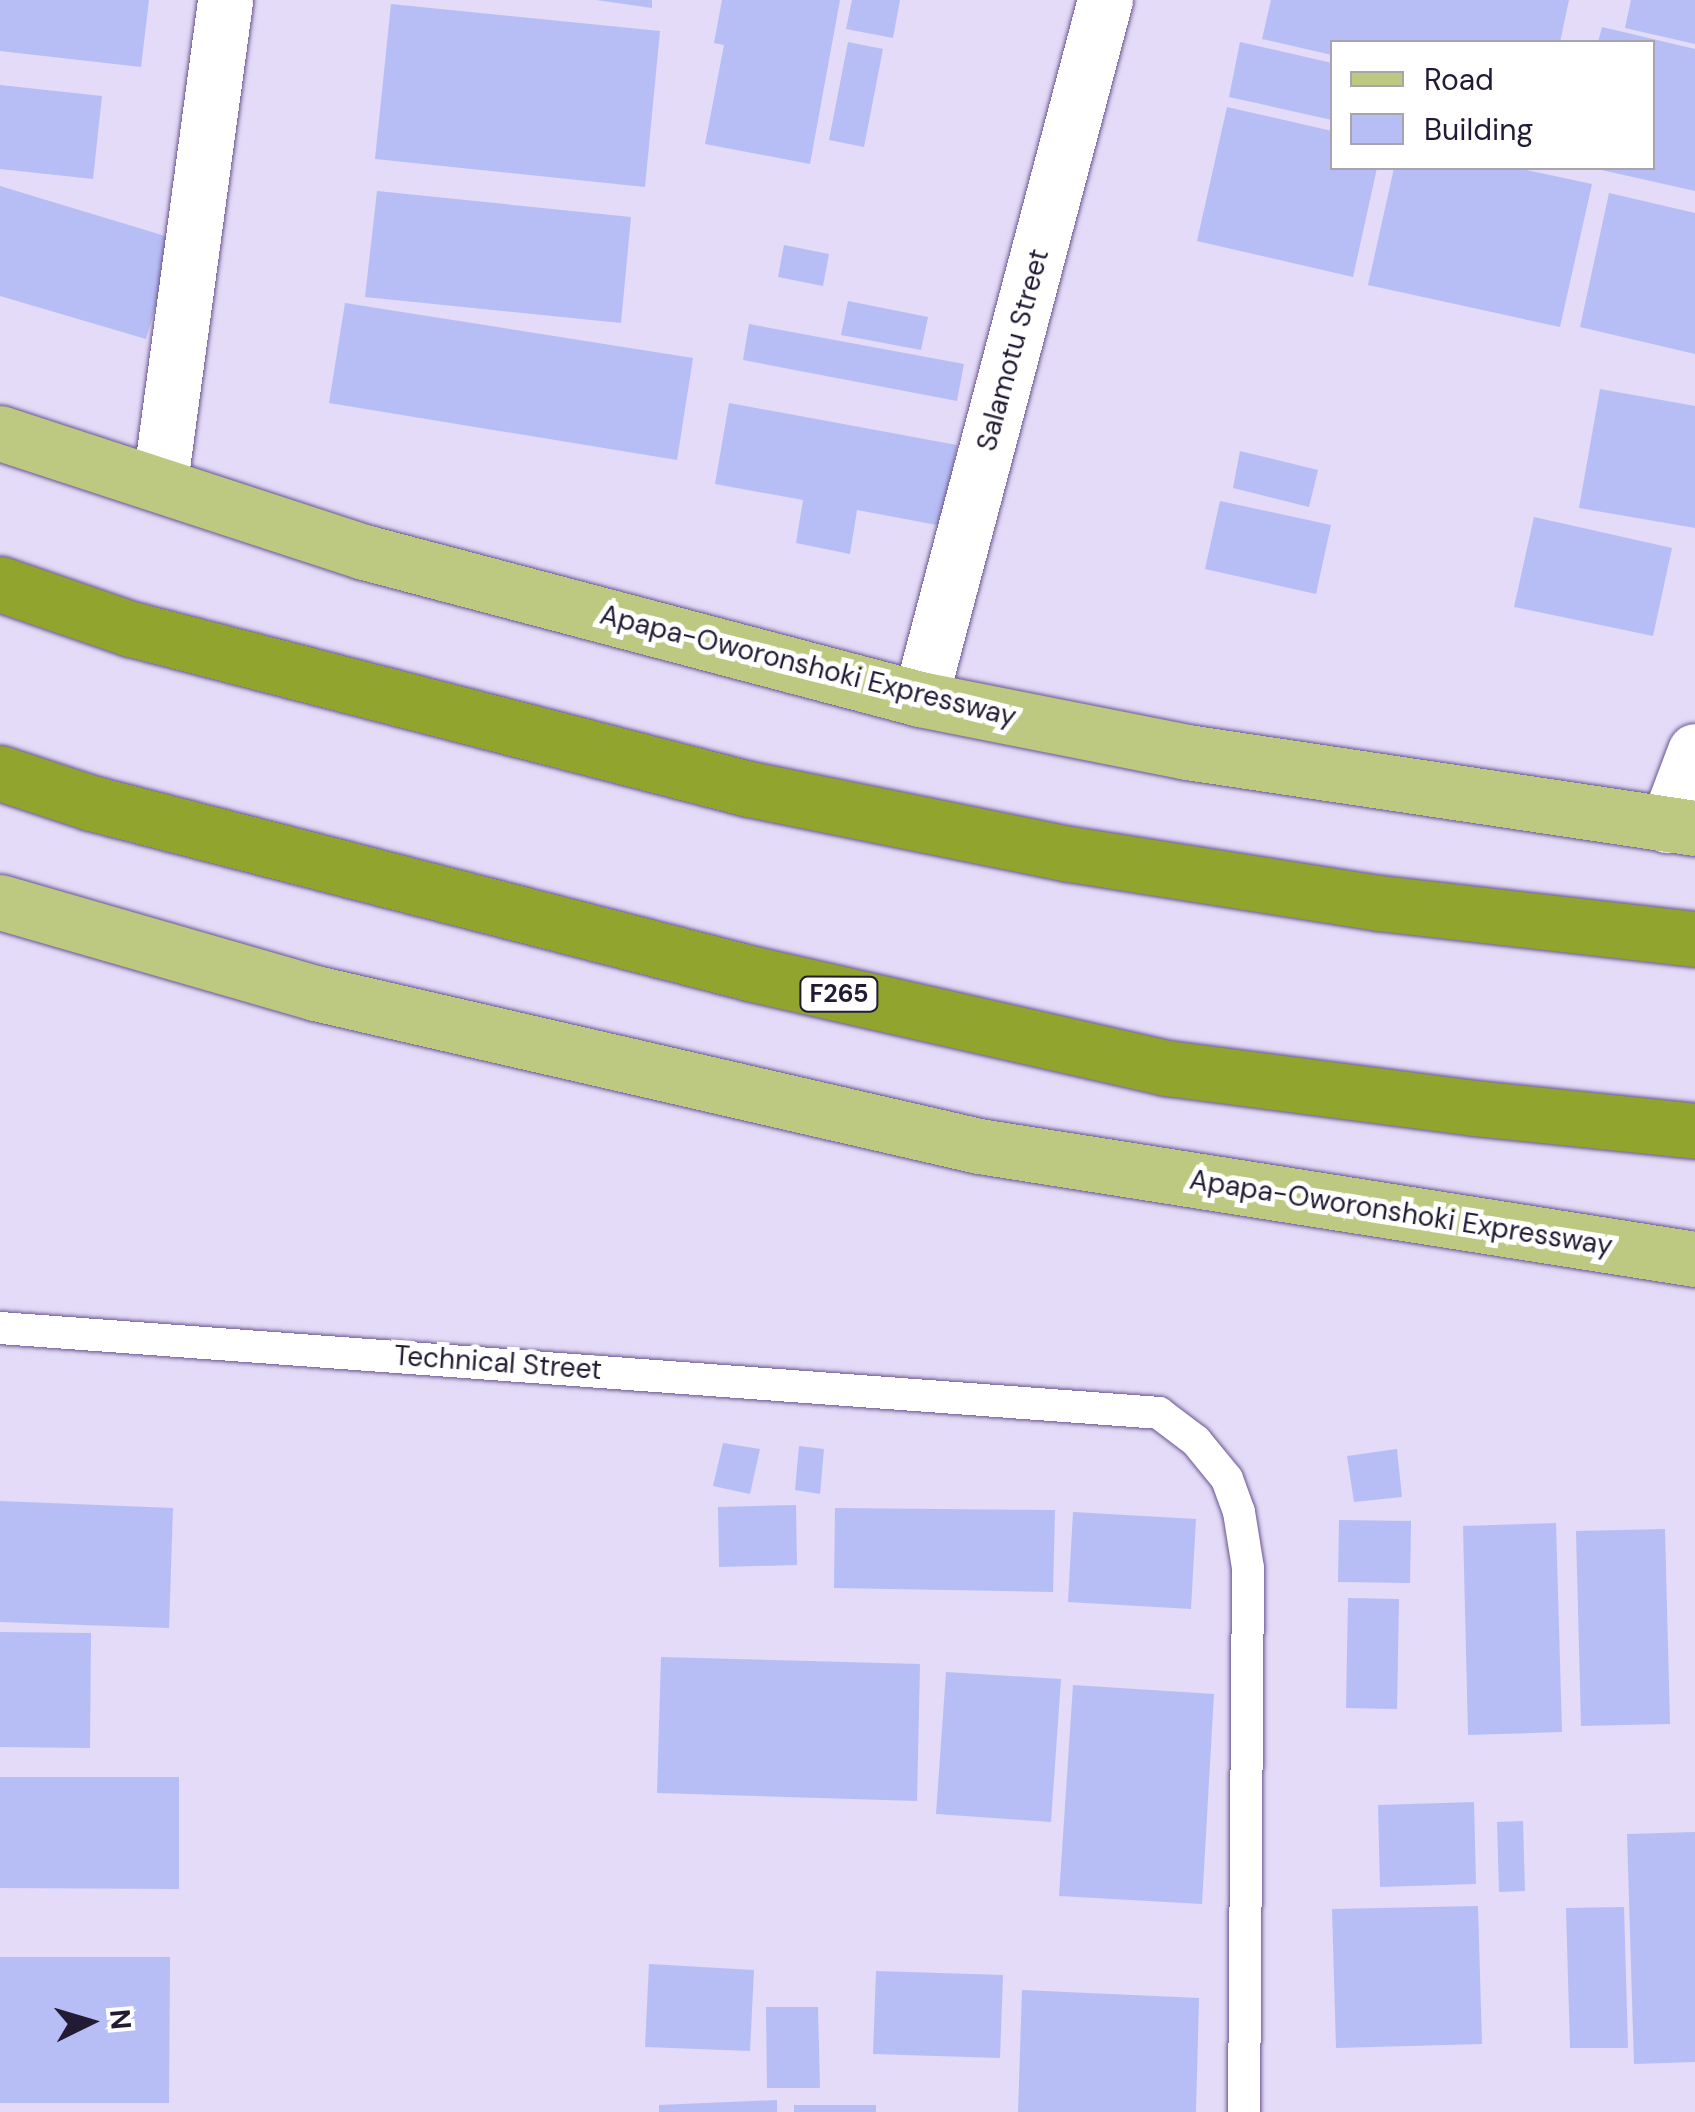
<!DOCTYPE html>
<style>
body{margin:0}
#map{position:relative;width:1695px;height:2112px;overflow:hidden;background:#e3dbf7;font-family:"DM Sans",sans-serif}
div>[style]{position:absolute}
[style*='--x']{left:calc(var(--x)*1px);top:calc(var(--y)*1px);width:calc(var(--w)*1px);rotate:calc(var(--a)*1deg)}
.building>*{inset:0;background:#b7bef5}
.roads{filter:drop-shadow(0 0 2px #695491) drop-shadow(0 0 2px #695491)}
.lane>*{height:32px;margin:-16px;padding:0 16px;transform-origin:16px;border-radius:16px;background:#fff}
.street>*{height:55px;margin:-27.5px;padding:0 27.5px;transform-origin:27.5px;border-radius:27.5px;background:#fff}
.primary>*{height:55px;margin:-27.5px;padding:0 27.5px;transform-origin:27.5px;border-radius:27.5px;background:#bdc881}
.highway>*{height:55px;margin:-27.5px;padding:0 27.5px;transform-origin:27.5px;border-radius:27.5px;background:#91a42d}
span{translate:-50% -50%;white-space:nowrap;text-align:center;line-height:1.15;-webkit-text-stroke:10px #fff;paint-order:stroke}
.shield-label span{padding:2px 8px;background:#fff;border:2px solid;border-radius:8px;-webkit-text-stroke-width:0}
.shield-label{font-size:25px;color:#231b34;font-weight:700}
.street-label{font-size:28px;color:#231b34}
.legend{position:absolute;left:1330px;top:40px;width:325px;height:130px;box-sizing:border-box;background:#fff;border:2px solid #a7a4ae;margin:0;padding:12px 18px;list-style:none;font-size:30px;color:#231b34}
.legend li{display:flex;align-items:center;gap:20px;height:50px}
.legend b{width:50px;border:2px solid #a7a4ae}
.north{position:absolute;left:40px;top:1972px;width:100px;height:100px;-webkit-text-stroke:8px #fff;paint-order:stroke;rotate:85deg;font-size:28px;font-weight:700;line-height:40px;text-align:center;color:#231b34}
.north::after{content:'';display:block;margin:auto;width:35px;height:45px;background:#231b34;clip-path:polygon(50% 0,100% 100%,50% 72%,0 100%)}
</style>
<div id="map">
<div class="building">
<i style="clip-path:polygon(0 0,149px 0,141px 67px,0 51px)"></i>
<i style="clip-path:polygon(596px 0,652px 0,652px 8px)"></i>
<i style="clip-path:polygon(722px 0,840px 0,810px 164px,705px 144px,724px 45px,714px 43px)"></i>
<i style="clip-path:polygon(852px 0,900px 0,893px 38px,846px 29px)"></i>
<i style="clip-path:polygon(1271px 0,1569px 0,1560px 42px,1332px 42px,1332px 55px,1262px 39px)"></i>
<i style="clip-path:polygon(1631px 0,1695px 0,1695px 44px,1625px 28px)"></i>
<i style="clip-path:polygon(391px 4px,660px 31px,645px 187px,375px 159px)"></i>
<i style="clip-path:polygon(1602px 27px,1695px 49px,1695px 191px,1597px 169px,1652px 168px,1652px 42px,1598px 42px)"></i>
<i style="clip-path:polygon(848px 42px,883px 49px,864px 147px,829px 140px)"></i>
<i style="clip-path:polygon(1240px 42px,1332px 63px,1332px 120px,1229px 97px)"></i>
<i style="clip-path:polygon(0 85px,102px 96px,93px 179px,0 169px)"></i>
<i style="clip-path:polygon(1227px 107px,1332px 131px,1332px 168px,1377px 168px,1353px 277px,1197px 241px)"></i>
<i style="clip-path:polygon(1394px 168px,1517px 168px,1592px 184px,1560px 327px,1368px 285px)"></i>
<i style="clip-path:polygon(0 186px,175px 239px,146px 339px,0 296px)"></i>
<i style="clip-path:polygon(377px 191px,631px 217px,621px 323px,365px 297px)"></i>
<i style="clip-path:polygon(1609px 193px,1695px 213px,1695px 354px,1580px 327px)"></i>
<i style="clip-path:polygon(784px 245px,829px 254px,823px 286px,778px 277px)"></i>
<i style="clip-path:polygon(848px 301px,928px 317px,921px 350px,841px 335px)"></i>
<i style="clip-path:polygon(345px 303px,693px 358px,677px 460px,329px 403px)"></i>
<i style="clip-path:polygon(749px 324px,964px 364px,957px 401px,743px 360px)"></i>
<i style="clip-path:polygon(1600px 389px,1695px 406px,1695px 528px,1579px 508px)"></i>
<i style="clip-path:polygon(729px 403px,957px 445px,942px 526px,857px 510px,850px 554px,796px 543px,803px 500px,715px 484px)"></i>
<i style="clip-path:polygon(1240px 451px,1318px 470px,1309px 507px,1233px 488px)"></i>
<i style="clip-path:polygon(1220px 501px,1331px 525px,1316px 594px,1205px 569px)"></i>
<i style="clip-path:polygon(1534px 517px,1672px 548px,1653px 636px,1514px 607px)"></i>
<i style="clip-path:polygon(723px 1443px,760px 1449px,750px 1494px,713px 1486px)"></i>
<i style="clip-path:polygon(799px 1446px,824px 1449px,820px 1494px,795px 1490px)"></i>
<i style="clip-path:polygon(1397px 1449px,1402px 1497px,1354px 1502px,1347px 1456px)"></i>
<i style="clip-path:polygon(0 1501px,173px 1508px,169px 1628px,0 1622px)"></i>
<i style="clip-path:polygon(796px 1505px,797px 1565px,719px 1567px,718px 1507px)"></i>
<i style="clip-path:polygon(835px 1508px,1055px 1510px,1053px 1592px,834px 1588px)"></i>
<i style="clip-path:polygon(1073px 1512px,1196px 1519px,1191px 1609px,1068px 1602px)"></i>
<i style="clip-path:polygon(1339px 1520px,1411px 1521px,1410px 1583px,1338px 1582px)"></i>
<i style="clip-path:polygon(1556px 1523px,1562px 1732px,1468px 1735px,1463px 1526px)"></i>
<i style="clip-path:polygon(1665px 1529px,1670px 1724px,1581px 1726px,1576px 1531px)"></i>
<i style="clip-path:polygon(1348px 1598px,1399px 1599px,1397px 1709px,1346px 1708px)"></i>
<i style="clip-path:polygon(0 1632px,91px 1633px,90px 1748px,0 1747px)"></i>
<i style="clip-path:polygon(661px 1657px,920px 1664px,917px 1801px,657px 1793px)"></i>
<i style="clip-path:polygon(946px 1672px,1061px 1679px,1051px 1822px,936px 1814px)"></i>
<i style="clip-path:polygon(1073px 1685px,1214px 1694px,1202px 1904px,1059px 1896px)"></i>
<i style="clip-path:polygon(0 1777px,179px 1777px,179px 1889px,0 1888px)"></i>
<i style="clip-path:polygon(1474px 1802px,1476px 1884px,1380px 1887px,1378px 1805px)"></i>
<i style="clip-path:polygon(1523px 1821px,1525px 1891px,1499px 1892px,1497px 1822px)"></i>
<i style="clip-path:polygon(1695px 1832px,1695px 2062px,1634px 2064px,1627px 1834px)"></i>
<i style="clip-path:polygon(1478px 1906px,1482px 2044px,1336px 2048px,1332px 1909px)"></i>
<i style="clip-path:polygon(1624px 1907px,1628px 2048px,1570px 2048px,1566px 1908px)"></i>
<i style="clip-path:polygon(0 1957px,170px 1957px,169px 2103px,0 2103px)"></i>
<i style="clip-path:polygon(649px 1964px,754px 1970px,750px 2051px,645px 2047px)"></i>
<i style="clip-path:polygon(876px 1971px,1003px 1975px,1000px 2058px,873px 2054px)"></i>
<i style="clip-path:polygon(1022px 1990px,1199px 1998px,1196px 2112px,1018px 2112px)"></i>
<i style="clip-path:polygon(766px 2007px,818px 2007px,820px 2088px,767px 2088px)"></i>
<i style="clip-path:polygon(777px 2100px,777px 2112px,659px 2112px,659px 2105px)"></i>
<i style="clip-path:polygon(794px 2105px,876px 2105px,876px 2112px,794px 2112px)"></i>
</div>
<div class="roads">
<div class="lane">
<i style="--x:0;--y:1328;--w:1162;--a:4.19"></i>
<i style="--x:1159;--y:1413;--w:46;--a:37.1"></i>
<i style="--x:1196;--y:1441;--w:49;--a:50.8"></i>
<i style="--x:1227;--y:1479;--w:35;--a:70"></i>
<i style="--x:1239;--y:1512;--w:57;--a:80.9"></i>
<i style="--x:1248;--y:1568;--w:544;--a:90.42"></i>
</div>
<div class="street">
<i style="--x:160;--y:482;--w:486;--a:-82.3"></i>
<i style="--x:920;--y:699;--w:723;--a:-75.18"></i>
<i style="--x:1667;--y:825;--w:79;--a:-69.3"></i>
</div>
<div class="primary">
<i style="--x:0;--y:433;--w:383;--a:18.1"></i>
<i style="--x:364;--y:552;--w:575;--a:14.81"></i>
<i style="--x:920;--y:699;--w:272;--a:11.2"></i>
<i style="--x:1187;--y:752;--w:514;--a:8.51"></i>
<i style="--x:0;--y:902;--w:328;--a:16.1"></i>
<i style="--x:315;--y:993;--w:681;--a:12.98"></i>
<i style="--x:979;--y:1146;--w:725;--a:8.97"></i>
</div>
<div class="highway">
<i style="--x:0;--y:584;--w:139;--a:19"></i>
<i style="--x:131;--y:629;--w:638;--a:14.52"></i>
<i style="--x:749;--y:789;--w:327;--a:11.5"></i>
<i style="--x:1069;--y:854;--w:314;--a:9"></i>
<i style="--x:1379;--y:903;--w:318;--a:6.5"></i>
<i style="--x:0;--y:773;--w:96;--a:18.2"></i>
<i style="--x:91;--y:803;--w:684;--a:14.48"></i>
<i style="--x:753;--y:974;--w:425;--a:12.8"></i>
<i style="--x:1167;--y:1068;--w:310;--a:7.4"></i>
<i style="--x:1474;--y:1108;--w:222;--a:5.9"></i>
</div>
</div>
<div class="shield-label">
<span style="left:839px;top:994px">F265</span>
</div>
<div class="street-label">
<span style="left:1013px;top:350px;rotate:-75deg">Salamotu Street</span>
<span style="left:808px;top:666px;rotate:14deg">Apapa-Oworonshoki Expressway</span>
<span style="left:1401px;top:1213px;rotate:9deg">Apapa-Oworonshoki Expressway</span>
<span style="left:498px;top:1363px;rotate:4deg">Technical Street</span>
</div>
<ul class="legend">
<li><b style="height:12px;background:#bdc881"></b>Road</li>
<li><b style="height:28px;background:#b7bef5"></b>Building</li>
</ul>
<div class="north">N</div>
</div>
